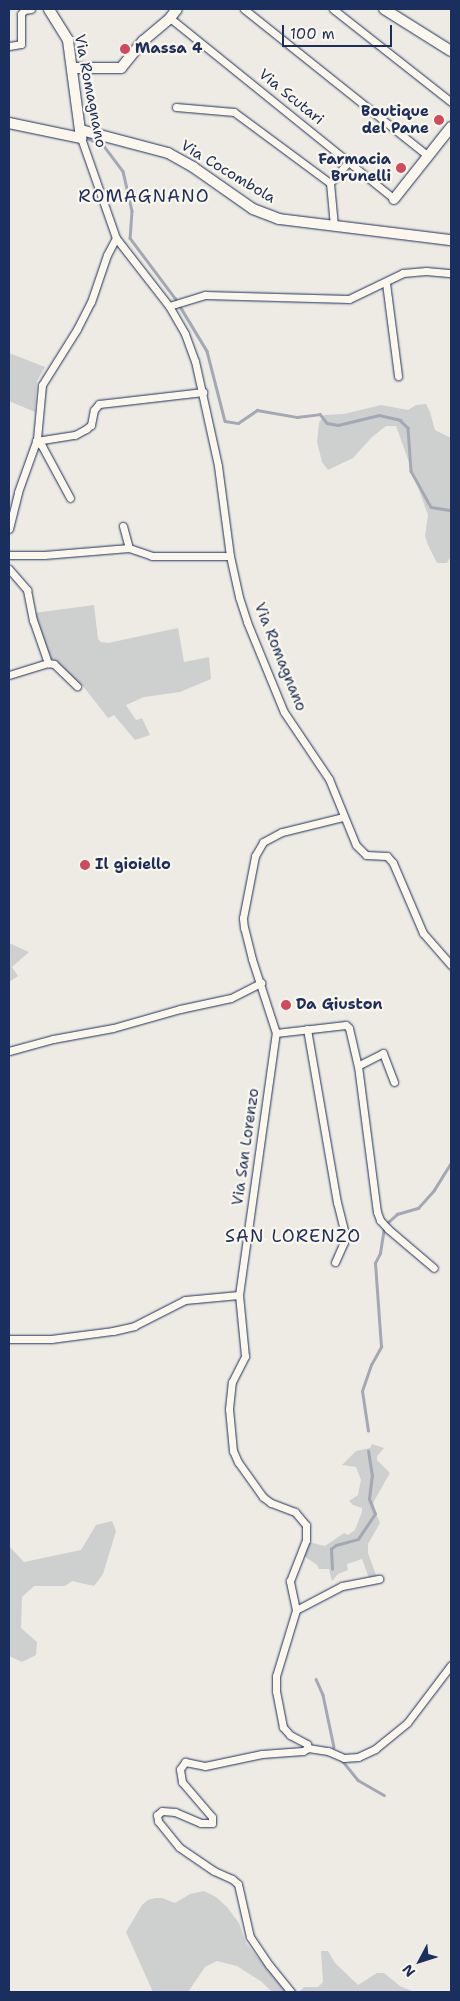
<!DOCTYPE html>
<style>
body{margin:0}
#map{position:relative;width:460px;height:2001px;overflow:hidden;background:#eeebe4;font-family:"Shantell Sans",sans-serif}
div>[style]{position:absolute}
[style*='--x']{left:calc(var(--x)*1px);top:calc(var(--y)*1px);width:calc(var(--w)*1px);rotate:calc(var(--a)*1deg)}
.green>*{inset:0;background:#cecfcf}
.stream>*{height:2.5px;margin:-1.25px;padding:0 1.25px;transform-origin:1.25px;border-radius:1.25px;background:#a3a8b4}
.roads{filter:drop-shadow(0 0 1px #1b2f5e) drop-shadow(0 0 1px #1b2f5e)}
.street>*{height:7px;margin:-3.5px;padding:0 3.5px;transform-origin:3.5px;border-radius:3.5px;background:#fbf7ec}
.secondary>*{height:10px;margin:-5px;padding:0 5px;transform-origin:5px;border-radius:5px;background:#fbf7ec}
.primary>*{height:10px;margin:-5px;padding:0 5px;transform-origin:5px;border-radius:5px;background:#fbf7ec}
.dots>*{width:14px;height:14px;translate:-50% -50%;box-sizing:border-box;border:2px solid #fbf7ec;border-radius:50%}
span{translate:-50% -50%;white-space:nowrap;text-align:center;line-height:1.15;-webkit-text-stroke:4.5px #fbf7ec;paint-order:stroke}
.poi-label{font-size:15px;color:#1b2f5e;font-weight:700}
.left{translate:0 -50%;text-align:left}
.right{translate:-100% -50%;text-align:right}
.street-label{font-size:15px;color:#1b2f5e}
.quarter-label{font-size:18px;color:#1b2f5e;letter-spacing:1px}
.frame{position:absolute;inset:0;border:10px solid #1b2f5e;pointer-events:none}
.north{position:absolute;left:395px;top:1936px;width:50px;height:50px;-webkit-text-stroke:4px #fbf7ec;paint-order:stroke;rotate:230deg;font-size:14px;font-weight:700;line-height:20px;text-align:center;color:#1b2f5e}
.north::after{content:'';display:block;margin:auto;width:18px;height:22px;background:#1b2f5e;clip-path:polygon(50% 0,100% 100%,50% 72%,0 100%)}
.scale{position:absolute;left:282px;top:25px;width:110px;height:22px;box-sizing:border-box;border:2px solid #1b2f5e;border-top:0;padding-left:6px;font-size:15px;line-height:18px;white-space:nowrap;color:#1b2f5e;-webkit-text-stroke:4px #fbf7ec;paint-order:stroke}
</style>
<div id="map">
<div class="green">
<i style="clip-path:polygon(9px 353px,45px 367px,37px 381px,35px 412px,9px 401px)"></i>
<i style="clip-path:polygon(426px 404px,430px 412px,435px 430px,451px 438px,451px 556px,447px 563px,437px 563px,428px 545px,425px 536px,428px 515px,396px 426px,386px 426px,372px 437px,353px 458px,328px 470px,322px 462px,317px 442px,319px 423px,324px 415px,344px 414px,381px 405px,408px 410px,416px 405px)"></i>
<i style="clip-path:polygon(94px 605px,98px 639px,101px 642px,108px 643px,178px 628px,184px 662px,209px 657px,211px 679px,180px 692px,144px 697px,126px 705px,136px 720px,142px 718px,150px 735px,135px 740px,114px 715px,108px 718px,83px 686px,73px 681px,54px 659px,51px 660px,46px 651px,34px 613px)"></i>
<i style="clip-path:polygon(9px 943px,29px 952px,12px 967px,18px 976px,9px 982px)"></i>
<i style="clip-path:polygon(372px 1444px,384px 1448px,377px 1456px,377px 1460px,390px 1473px,374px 1501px,373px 1506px,380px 1523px,368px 1544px,368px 1553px,376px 1575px,369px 1578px,362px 1559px,347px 1564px,348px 1570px,338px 1574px,332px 1581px,329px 1569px,319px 1569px,317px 1565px,304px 1556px,308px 1542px,325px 1546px,344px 1533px,348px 1535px,355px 1530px,362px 1512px,362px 1508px,353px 1505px,349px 1501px,358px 1495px,361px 1480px,356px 1467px,342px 1465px,356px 1451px,370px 1448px)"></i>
<i style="clip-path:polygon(112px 1521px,116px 1531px,103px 1574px,94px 1586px,72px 1581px,65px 1586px,34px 1586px,22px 1597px,21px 1628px,37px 1642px,36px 1655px,22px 1662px,9px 1656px,9px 1546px,24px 1562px,81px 1550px,96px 1525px)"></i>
<i style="clip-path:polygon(204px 1891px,216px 1897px,227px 1907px,239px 1923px,246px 1943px,286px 1992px,272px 1992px,262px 1982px,237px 1966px,217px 1961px,205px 1967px,188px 1992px,153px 1992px,126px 1932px,142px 1905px,148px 1900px,155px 1898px,162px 1898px,175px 1903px,190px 1894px)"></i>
<i style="clip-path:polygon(321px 1951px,328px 1951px,335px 1963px,358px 1985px,377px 1973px,384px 1973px,400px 1986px,414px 1992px,299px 1992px,304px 1987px,318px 1987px,323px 1982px)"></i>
</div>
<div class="stream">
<i style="--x:87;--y:138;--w:19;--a:25"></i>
<i style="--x:104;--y:146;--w:31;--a:53"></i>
<i style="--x:123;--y:171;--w:41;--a:77.3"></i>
<i style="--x:132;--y:211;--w:27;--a:94"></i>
<i style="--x:130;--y:238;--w:75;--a:53.1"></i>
<i style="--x:175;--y:298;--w:62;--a:58.9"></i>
<i style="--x:207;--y:351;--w:72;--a:75.6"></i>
<i style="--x:225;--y:421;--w:13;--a:9"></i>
<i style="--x:238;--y:423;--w:23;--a:-34"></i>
<i style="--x:257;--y:410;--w:41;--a:9.9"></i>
<i style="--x:297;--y:417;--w:23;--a:-7"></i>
<i style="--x:320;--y:414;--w:11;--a:52"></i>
<i style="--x:327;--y:423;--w:11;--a:10"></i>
<i style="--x:338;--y:425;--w:42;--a:-13.7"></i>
<i style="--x:379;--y:415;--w:22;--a:13"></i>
<i style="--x:400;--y:420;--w:11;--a:45"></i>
<i style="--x:408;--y:428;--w:43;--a:86"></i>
<i style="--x:411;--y:471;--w:41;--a:60.9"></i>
<i style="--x:431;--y:507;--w:20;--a:9"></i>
<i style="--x:386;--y:1224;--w:15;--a:-42"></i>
<i style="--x:397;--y:1214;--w:22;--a:-16"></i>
<i style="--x:418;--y:1208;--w:24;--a:-48"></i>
<i style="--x:434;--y:1190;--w:32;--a:-58"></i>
<i style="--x:368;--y:1431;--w:40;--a:-98.5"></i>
<i style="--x:362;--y:1391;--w:28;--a:-71"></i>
<i style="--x:371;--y:1365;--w:21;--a:-61"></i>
<i style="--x:381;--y:1347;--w:84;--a:-94.1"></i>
<i style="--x:375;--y:1263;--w:11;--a:-63"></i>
<i style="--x:380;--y:1253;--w:24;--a:-81"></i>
<i style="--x:332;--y:1569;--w:20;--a:-93"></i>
<i style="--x:331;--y:1549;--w:6;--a:-39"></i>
<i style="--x:336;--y:1545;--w:23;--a:-15"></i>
<i style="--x:358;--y:1539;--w:30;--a:-56"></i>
<i style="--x:375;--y:1514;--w:16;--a:-112"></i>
<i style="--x:369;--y:1499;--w:23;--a:-83"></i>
<i style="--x:372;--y:1476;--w:25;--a:-99"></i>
<i style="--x:316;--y:1679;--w:17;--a:66"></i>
<i style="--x:323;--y:1695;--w:53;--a:78.1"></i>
<i style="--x:341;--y:1759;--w:27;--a:51"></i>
<i style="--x:358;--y:1780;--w:30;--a:30"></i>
</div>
<div class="roads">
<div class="street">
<i style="--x:244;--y:9;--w:236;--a:38.6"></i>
<i style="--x:333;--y:9;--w:150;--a:38.2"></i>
<i style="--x:170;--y:18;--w:288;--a:38.9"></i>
<i style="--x:9;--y:46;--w:12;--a:-9"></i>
<i style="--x:21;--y:44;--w:30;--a:-90"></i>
<i style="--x:21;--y:14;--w:5;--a:-53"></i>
<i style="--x:24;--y:10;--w:7;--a:-8"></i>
<i style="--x:176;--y:107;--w:58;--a:4.9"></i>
<i style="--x:234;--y:112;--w:119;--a:36.5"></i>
<i style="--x:81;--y:138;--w:106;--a:70.7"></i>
<i style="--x:116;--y:238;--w:86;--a:52.1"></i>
<i style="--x:169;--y:306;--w:32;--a:60"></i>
<i style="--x:185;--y:334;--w:29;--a:70"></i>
<i style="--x:195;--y:361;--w:107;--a:77.6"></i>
<i style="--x:218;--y:466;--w:91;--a:82.4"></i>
<i style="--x:230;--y:556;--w:42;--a:77.6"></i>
<i style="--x:239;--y:597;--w:26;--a:72"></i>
<i style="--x:247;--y:622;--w:97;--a:67.7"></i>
<i style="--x:284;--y:712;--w:81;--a:56.1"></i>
<i style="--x:329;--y:779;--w:71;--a:67.8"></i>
<i style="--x:356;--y:845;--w:14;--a:45"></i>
<i style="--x:366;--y:855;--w:21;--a:3"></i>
<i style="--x:387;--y:856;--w:9;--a:49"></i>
<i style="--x:393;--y:863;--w:76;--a:66.8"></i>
<i style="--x:423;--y:933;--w:43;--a:48.8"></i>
<i style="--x:334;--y:226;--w:43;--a:-95.3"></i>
<i style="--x:330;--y:183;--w:29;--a:-49"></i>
<i style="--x:386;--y:283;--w:94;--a:82.6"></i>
<i style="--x:169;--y:306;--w:38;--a:-17"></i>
<i style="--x:205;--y:295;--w:144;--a:1.6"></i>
<i style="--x:349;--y:299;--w:60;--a:-25.7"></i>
<i style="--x:403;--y:273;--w:23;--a:-5"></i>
<i style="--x:426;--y:271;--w:25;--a:5"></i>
<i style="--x:36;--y:441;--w:39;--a:-9"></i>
<i style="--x:75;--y:435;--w:13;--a:-29"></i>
<i style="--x:86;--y:429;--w:6;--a:-39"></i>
<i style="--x:91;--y:425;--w:15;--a:-79"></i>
<i style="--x:94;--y:410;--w:8;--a:-50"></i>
<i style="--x:99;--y:404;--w:105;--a:-6.6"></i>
<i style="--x:36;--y:441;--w:8;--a:40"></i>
<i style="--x:42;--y:446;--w:59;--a:61.7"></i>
<i style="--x:123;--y:526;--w:23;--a:75"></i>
<i style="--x:9;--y:529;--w:38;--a:-76"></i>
<i style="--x:18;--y:492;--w:56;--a:-70.3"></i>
<i style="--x:37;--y:439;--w:54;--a:-84.7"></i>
<i style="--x:42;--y:385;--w:66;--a:-58"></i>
<i style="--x:77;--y:329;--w:30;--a:-63"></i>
<i style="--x:91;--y:302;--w:50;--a:-71.2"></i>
<i style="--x:107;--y:255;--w:19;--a:-62"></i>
<i style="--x:9;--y:555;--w:35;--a:0"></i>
<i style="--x:44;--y:555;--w:85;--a:-4.7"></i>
<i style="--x:129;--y:548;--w:24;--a:19"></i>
<i style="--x:152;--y:556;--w:78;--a:0"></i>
<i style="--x:9;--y:569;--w:28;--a:49"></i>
<i style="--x:27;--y:590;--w:31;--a:79"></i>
<i style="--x:33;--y:620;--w:46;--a:70.8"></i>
<i style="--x:48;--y:663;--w:6;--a:9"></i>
<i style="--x:54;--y:664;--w:32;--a:44"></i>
<i style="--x:9;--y:675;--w:41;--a:-17.1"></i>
<i style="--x:307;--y:1029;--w:176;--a:80.2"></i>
<i style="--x:337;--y:1202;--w:30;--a:76"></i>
<i style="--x:344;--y:1231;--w:11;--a:90"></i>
<i style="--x:344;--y:1242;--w:22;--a:114"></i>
<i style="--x:276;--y:1033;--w:70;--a:-6.5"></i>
<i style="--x:346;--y:1025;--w:4;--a:45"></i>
<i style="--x:349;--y:1028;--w:39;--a:77"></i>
<i style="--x:9;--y:1051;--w:46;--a:-15.3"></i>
<i style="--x:53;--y:1039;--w:61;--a:-10.4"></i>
<i style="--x:113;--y:1028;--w:70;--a:-15.8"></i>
<i style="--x:180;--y:1009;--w:52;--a:-12.2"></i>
<i style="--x:231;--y:998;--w:34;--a:-27"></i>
<i style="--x:394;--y:1082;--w:31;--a:-111"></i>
<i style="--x:383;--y:1053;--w:28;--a:153"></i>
<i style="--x:358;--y:1066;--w:147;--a:82.6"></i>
<i style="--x:377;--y:1212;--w:9;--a:69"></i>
<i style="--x:380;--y:1220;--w:12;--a:48"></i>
<i style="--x:388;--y:1229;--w:60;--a:40.3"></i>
<i style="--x:9;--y:1339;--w:42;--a:0"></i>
<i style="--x:51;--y:1339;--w:63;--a:-7.4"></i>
<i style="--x:113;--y:1331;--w:22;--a:-13"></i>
<i style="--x:134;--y:1326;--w:57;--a:-27"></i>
<i style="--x:185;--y:1300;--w:54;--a:-5.3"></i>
<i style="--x:296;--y:1610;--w:52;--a:-27.6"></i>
<i style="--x:342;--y:1586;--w:38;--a:-11"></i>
<i style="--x:308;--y:1748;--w:20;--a:9"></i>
<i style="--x:328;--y:1751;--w:17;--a:24"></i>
<i style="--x:344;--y:1758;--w:14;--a:-4"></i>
<i style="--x:358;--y:1757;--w:19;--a:-25"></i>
<i style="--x:375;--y:1749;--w:41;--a:-39.1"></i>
<i style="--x:407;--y:1723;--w:73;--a:-52.8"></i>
<i style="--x:291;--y:1992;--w:35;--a:-129"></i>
<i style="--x:269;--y:1965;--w:34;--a:-124"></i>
<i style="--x:250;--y:1937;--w:54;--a:-102.8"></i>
<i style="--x:238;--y:1884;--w:8;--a:-140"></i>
<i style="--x:232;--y:1879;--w:20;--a:-156"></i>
<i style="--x:214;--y:1871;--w:42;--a:-145.6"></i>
<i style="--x:179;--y:1847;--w:33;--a:-129"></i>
<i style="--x:158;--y:1821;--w:6;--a:-99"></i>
<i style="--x:157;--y:1815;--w:6;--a:-39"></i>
<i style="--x:162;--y:1811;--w:13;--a:4"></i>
<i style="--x:175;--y:1812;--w:28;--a:23"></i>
<i style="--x:201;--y:1823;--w:11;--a:0"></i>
<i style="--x:212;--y:1823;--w:6;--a:-90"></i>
<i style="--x:212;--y:1817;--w:46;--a:-130.6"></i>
<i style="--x:182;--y:1782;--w:13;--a:-99"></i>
<i style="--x:180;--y:1769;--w:9;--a:-54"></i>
<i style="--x:185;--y:1762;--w:20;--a:11"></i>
<i style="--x:205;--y:1766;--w:58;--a:-11.9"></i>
<i style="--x:262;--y:1754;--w:41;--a:-4.2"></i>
<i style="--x:303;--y:1751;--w:6;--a:-31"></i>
<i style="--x:308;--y:1748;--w:4;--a:-104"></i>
<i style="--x:307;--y:1744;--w:19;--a:-152"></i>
<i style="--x:290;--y:1735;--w:11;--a:-131"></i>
<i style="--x:283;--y:1727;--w:37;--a:-101"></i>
<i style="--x:276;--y:1691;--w:15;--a:-90"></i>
<i style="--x:276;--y:1676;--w:69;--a:-73.1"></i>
<i style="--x:296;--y:1610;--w:30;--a:-102"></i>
<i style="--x:290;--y:1581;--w:44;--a:-68.7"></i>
<i style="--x:306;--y:1540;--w:15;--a:-90"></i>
<i style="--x:306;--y:1525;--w:17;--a:-130"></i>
<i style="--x:295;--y:1512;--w:26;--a:-159"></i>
<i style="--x:271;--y:1503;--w:10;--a:-143"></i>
<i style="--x:263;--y:1497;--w:43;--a:-125.5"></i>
<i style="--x:238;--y:1462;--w:12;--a:-114"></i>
<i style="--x:233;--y:1451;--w:42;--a:-95.4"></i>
<i style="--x:229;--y:1409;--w:27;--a:-84"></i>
<i style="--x:232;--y:1382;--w:29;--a:-63"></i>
<i style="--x:245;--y:1356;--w:61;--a:-95.6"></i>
<i style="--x:239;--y:1295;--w:265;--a:-82"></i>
<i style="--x:276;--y:1033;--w:78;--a:-108"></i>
<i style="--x:252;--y:959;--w:32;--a:-104"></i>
<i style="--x:244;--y:928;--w:10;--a:-96"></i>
<i style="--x:243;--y:918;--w:63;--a:-79"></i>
<i style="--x:255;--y:856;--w:16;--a:-60"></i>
<i style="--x:263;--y:842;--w:21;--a:-28"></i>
<i style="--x:282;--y:832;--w:63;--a:-13.8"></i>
</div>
<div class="secondary">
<i style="--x:74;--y:68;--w:47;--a:0"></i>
<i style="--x:121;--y:68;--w:35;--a:-51"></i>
<i style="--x:143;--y:41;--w:35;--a:-40"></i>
<i style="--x:170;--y:18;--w:11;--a:-52"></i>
<i style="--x:9;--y:123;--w:74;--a:11.8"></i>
<i style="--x:81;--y:138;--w:99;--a:-97.6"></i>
<i style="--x:68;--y:40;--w:36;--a:-122"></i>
<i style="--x:81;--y:130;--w:90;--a:14.8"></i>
<i style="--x:168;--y:153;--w:29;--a:29"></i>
<i style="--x:193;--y:167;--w:73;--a:35"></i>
<i style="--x:253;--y:209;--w:28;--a:21"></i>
<i style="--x:279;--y:219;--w:173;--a:7"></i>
<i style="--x:394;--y:199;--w:92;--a:-51.6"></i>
</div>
<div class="primary">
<i style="--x:384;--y:9;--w:79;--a:32.1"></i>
</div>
</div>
<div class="dots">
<i style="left:125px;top:49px;background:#d1495b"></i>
<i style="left:439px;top:120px;background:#d1495b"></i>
<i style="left:401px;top:168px;background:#d1495b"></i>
<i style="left:85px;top:865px;background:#d1495b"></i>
<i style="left:286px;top:1005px;background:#d1495b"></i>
</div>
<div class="poi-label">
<span class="left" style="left:135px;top:49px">Massa 4</span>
<span class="right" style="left:429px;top:120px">Boutique<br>del Pane</span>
<span class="right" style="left:391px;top:168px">Farmacia<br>Brunelli</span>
<span class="left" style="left:95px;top:865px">Il gioiello</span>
<span class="left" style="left:296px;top:1005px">Da Giuston</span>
</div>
<div class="street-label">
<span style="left:90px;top:91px;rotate:79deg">Via Romagnano</span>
<span style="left:291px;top:97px;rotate:39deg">Via Scutari</span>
<span style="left:228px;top:172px;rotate:31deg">Via Cocombola</span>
<span style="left:280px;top:657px;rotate:68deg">Via Romagnano</span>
<span style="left:246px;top:1147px;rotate:-82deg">Via San Lorenzo</span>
</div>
<div class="quarter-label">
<span style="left:144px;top:196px">ROMAGNANO</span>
<span style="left:293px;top:1236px">SAN LORENZO</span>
</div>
<div class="frame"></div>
<div class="north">N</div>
<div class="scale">100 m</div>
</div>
